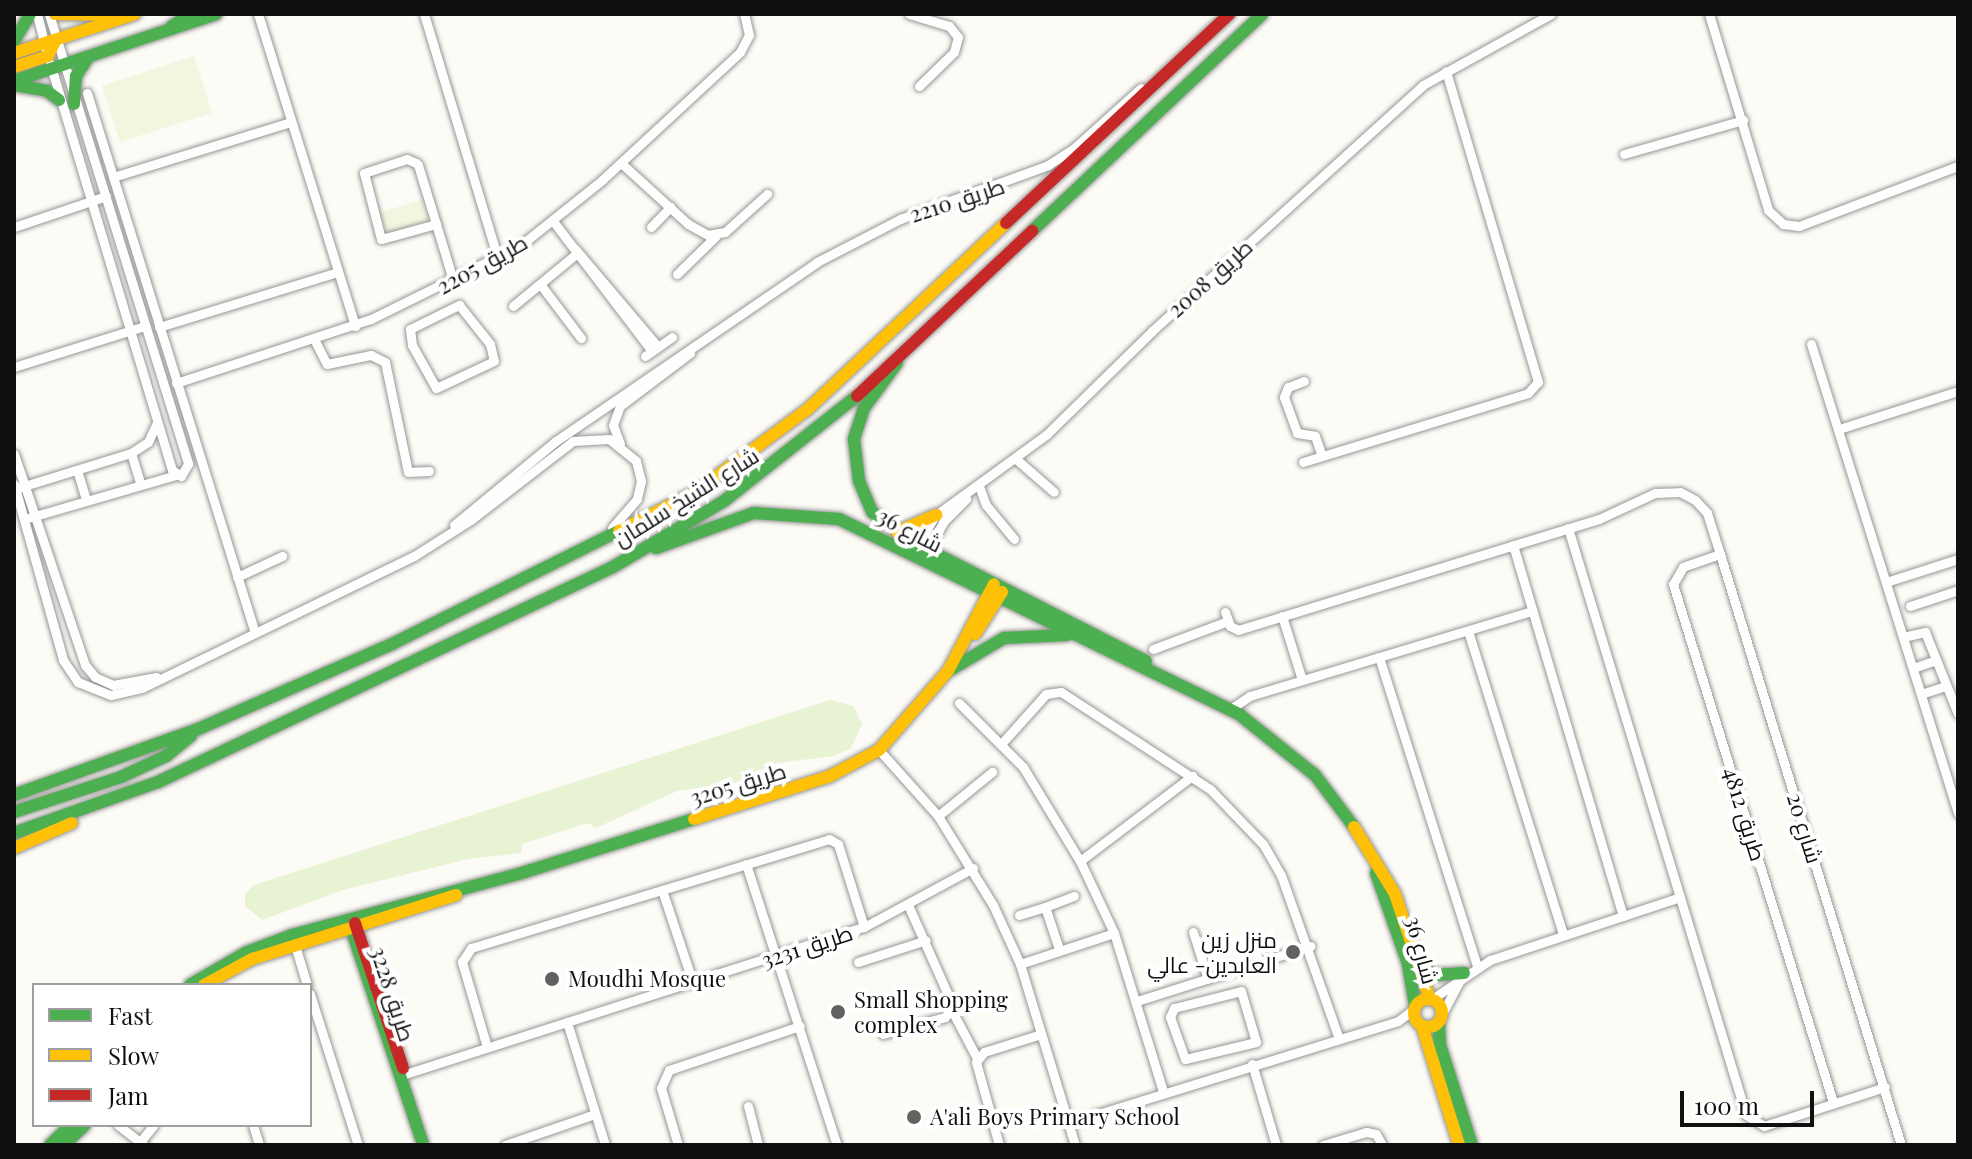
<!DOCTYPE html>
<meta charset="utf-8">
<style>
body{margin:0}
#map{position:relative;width:1972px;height:1159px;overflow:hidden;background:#fcfbf6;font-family:"Playfair Display",Cairo,serif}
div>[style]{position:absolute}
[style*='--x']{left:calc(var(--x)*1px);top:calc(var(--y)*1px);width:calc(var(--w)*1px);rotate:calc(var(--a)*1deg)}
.green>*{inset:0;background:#e8f3d4}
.pitch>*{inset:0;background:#f1f7df}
.roads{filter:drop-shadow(0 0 2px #969694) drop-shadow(0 0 2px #969694)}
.street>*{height:9px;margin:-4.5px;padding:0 4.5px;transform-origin:4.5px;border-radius:4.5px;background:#fffefe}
.fast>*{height:12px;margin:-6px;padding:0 6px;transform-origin:6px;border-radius:6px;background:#4caf50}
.slow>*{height:12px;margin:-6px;padding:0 6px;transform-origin:6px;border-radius:6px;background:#ffc107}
.slow>.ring{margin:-6px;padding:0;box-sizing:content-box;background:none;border:12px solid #ffc107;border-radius:50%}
.jam>*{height:12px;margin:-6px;padding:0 6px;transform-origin:6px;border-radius:6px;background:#c62828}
.dots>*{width:22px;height:22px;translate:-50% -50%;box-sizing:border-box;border:4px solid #fff;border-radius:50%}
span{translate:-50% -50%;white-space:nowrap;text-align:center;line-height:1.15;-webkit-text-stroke:8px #fff;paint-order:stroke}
.street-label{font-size:22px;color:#101010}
.poi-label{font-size:22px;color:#101010}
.right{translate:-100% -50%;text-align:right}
.left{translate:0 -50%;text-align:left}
.frame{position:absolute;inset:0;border:16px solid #101010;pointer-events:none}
.legend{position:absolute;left:32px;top:983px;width:280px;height:144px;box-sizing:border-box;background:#fff;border:2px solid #9f9f9f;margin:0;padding:10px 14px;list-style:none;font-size:24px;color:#101010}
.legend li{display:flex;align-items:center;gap:16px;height:40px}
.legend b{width:40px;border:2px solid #9f9f9f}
.scale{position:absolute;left:1680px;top:1091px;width:134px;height:36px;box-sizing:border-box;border:4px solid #101010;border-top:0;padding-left:10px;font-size:24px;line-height:28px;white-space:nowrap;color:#101010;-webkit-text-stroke:6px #fff;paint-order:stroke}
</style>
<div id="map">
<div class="green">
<i style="clip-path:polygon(830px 700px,853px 706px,862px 724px,851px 748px,834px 756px,776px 763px,735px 783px,677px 791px,596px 828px,588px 823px,522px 844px,521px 853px,468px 859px,343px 890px,262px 920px,245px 906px,245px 894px,254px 885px)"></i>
</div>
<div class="pitch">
<i style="clip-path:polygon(194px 56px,212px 113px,120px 142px,102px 86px)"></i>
<i style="clip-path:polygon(422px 200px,428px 221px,386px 234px,380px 212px)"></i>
</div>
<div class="roads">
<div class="street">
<i style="--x:37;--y:14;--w:36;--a:76"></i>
<i style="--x:49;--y:14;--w:471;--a:72.8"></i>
<i style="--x:188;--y:464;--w:14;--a:120"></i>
<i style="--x:181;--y:476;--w:11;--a:-146"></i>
<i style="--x:172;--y:470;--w:424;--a:-106.7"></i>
<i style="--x:258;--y:14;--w:327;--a:72.7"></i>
<i style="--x:424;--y:14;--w:256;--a:73.2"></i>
<i style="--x:909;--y:14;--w:42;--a:16.7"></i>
<i style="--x:949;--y:26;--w:14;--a:51"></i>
<i style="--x:958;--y:37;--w:16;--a:105"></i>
<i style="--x:954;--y:52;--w:49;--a:135.8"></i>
<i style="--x:1709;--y:14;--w:205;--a:73.2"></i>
<i style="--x:1768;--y:210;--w:21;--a:43"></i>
<i style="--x:1783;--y:224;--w:16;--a:7"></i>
<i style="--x:1799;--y:226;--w:170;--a:-20.7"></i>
<i style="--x:87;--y:93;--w:562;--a:72.72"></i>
<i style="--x:1624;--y:154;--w:124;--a:-15.9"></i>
<i style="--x:621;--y:163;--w:91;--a:42.3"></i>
<i style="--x:688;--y:224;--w:23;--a:29"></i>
<i style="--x:708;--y:235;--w:17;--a:-10"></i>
<i style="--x:725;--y:232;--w:57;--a:-42.1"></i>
<i style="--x:113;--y:177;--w:186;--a:-17.2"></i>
<i style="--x:553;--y:221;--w:163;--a:52.7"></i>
<i style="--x:436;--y:224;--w:57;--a:164.7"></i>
<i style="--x:381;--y:239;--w:68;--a:-104.4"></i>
<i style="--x:364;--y:173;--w:45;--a:-18"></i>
<i style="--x:407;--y:159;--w:10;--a:24"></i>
<i style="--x:416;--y:163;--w:3;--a:45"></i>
<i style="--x:418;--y:165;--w:62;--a:73"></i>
<i style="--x:436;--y:224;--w:59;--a:73.1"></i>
<i style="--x:14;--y:227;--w:97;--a:-18.6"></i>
<i style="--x:651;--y:227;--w:28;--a:-46"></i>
<i style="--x:575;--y:249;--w:128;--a:49.7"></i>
<i style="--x:677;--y:274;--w:54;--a:-44.3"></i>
<i style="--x:540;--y:284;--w:68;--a:52.8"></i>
<i style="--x:459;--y:305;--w:50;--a:51.5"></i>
<i style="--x:490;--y:344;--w:17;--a:77"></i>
<i style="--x:494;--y:361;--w:64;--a:155"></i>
<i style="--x:436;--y:388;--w:49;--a:-119.2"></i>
<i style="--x:412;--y:345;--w:16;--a:-97"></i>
<i style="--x:410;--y:329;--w:55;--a:-26.1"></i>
<i style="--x:513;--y:306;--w:82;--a:-39.5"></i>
<i style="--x:159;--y:327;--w:187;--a:-17.1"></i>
<i style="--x:314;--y:339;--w:28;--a:63"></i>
<i style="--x:327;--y:364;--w:45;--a:-11.6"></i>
<i style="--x:371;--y:355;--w:16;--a:27"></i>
<i style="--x:385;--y:362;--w:112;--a:78.2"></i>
<i style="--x:408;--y:472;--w:21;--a:-3"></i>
<i style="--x:1811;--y:344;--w:492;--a:72.6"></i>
<i style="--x:645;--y:356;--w:33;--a:-35"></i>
<i style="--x:14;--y:367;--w:137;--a:-17.4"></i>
<i style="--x:1304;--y:381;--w:17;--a:159"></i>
<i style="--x:1288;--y:387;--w:11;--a:112"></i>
<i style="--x:1284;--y:397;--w:38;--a:70"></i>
<i style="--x:1297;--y:433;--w:18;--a:9"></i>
<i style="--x:1315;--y:436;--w:21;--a:71"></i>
<i style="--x:176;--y:383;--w:205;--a:-18.2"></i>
<i style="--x:371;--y:319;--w:167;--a:-26.3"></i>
<i style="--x:521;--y:245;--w:104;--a:-38.7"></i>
<i style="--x:602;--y:180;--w:188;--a:-42.8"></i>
<i style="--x:740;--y:52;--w:19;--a:-62"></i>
<i style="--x:749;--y:35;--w:22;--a:-103"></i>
<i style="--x:1839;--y:429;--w:125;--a:-17.7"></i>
<i style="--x:620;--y:444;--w:20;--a:-110"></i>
<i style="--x:613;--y:425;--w:20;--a:-70"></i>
<i style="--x:620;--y:406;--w:88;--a:-37.1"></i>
<i style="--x:131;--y:453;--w:31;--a:73"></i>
<i style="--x:14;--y:454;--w:223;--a:71.4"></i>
<i style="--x:85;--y:665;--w:16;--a:50"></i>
<i style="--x:95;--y:677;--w:20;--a:24"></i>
<i style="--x:113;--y:685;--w:44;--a:-10.5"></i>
<i style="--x:1016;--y:459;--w:50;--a:41"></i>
<i style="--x:1303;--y:462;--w:235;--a:-17"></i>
<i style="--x:1528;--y:393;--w:15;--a:-48"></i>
<i style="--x:1538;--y:382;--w:324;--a:-106.5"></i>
<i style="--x:77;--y:470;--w:31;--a:73"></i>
<i style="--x:14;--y:484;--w:183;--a:74.4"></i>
<i style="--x:63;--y:660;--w:27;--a:56"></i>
<i style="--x:78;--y:682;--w:35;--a:22"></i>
<i style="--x:111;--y:695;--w:32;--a:-13"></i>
<i style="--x:142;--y:688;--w:302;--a:-25.9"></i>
<i style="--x:414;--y:556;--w:69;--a:-32.5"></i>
<i style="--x:472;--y:519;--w:128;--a:-37.7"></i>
<i style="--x:573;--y:441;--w:36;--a:-3"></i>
<i style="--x:609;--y:439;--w:35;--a:39"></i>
<i style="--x:636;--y:461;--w:21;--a:76"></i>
<i style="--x:641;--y:481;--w:18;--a:103"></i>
<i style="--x:637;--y:499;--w:38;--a:131"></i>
<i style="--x:979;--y:486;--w:20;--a:70"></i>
<i style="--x:986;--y:505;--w:44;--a:50.5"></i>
<i style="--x:21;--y:487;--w:115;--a:-17.2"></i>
<i style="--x:131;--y:453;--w:20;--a:-33"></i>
<i style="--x:148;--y:442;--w:21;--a:-65"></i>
<i style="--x:28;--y:518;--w:154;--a:-16.2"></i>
<i style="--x:454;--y:525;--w:132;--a:-39.5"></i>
<i style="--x:556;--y:441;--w:316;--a:-34.4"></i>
<i style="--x:817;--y:262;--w:93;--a:-27.4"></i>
<i style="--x:900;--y:219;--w:158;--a:-20"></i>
<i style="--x:1048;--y:165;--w:30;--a:-33"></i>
<i style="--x:1073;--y:149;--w:91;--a:-41.9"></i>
<i style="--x:1568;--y:528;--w:613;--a:73.13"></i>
<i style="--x:1746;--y:1115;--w:21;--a:31"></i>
<i style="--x:1764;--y:1126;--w:127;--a:-17.9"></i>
<i style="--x:1513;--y:545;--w:387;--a:73.5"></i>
<i style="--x:915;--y:548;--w:39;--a:-58"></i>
<i style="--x:936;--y:515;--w:137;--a:-36.1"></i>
<i style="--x:1047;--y:434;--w:147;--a:-44.4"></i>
<i style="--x:1152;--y:331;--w:366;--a:-42.2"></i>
<i style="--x:1423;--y:85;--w:146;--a:-29"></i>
<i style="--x:1720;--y:554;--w:39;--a:161"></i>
<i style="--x:1683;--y:567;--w:20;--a:120"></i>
<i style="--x:1673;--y:584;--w:542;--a:72.84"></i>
<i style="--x:925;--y:555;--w:38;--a:-61"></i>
<i style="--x:943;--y:522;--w:33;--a:-45"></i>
<i style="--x:237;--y:577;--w:50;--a:-25"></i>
<i style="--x:1886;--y:582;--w:76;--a:-17.7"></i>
<i style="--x:1910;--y:606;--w:51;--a:-18.4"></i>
<i style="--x:1225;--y:612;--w:15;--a:70"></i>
<i style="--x:1230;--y:626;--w:9;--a:27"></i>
<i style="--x:1238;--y:630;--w:378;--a:-17.1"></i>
<i style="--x:1599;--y:519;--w:62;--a:-24.9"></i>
<i style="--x:1655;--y:493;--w:25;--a:-2"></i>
<i style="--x:1680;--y:492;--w:17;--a:28"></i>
<i style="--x:1695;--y:500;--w:18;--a:47"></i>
<i style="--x:1707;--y:513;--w:43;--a:72.4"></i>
<i style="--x:1720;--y:554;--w:618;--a:72.97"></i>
<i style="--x:1282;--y:616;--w:67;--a:72.6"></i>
<i style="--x:1468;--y:631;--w:318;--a:72.6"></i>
<i style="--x:1903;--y:637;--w:23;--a:-13"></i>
<i style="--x:1925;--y:632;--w:88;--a:68.1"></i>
<i style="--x:1153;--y:649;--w:80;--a:-20.5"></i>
<i style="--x:1379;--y:657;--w:324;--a:72.4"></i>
<i style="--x:1913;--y:668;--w:24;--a:-19"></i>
<i style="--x:1921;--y:694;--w:25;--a:-18"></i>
<i style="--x:959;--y:703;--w:91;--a:45"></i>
<i style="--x:1023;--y:767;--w:110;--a:58.8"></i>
<i style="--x:1080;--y:861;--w:80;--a:64.7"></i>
<i style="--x:1114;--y:933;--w:165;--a:72.8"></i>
<i style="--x:1229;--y:710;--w:25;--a:-34"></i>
<i style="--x:1250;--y:696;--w:295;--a:-16.8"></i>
<i style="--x:1002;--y:743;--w:66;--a:-48.1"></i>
<i style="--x:1046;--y:694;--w:15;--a:-8"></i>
<i style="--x:1061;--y:692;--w:178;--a:33.1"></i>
<i style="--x:1210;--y:789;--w:76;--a:46.1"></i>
<i style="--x:1263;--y:844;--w:36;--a:60"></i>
<i style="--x:1281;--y:875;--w:174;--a:70.5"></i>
<i style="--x:879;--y:750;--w:89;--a:48.2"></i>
<i style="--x:938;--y:816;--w:105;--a:58.3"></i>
<i style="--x:993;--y:905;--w:65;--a:65.4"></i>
<i style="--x:1020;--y:964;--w:189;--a:73.1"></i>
<i style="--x:938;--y:816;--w:70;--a:-39.2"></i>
<i style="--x:1080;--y:861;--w:141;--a:-37.2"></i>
<i style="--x:746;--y:864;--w:295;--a:72.1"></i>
<i style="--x:662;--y:890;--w:98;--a:71.6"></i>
<i style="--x:1019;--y:915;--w:27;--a:-17"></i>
<i style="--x:1193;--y:932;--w:49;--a:72.3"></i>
<i style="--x:294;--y:942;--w:45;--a:73.2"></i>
<i style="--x:1059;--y:949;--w:44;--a:-108.4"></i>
<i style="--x:1045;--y:907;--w:31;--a:-21"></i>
<i style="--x:858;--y:962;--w:71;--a:-17.9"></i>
<i style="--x:1020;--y:964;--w:99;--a:-18.3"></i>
<i style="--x:1241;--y:991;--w:53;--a:73.6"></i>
<i style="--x:1256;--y:1042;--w:73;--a:166.5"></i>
<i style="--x:1185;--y:1059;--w:45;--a:-109.7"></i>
<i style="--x:1170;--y:1017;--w:10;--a:-66"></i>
<i style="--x:1174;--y:1008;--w:69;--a:-14.2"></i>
<i style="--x:310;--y:994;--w:158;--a:72.4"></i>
<i style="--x:1432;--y:999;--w:70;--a:-33.9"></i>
<i style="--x:1490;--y:960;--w:200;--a:-18.3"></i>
<i style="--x:1137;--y:1001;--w:182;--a:-17.6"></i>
<i style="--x:952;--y:1011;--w:53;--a:62"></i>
<i style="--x:1442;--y:1014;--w:38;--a:-62"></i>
<i style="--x:567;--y:1022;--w:129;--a:72.8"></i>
<i style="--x:883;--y:1034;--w:64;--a:-15.3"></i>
<i style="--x:945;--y:1017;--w:14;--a:-54"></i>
<i style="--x:953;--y:1006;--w:108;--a:-114"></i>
<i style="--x:487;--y:1047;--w:89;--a:-106.4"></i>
<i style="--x:462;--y:962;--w:17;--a:-57"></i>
<i style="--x:471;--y:948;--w:374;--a:-16.9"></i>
<i style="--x:829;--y:839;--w:10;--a:29"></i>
<i style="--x:838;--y:844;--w:87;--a:72.6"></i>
<i style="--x:1252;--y:1064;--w:84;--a:73.5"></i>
<i style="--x:402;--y:1075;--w:485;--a:-17.8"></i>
<i style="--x:864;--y:927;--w:124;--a:-28.4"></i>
<i style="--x:748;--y:1106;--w:40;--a:75.6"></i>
<i style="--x:1069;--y:1123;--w:344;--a:-17.2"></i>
<i style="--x:1398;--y:1021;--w:20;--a:-37"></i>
<i style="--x:118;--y:1125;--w:33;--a:38"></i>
<i style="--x:253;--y:1125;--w:21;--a:73"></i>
<i style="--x:140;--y:1142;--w:22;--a:-51"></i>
<i style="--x:505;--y:1145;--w:95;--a:-19"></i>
<i style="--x:678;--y:1145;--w:59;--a:-106.6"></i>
<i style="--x:661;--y:1088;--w:20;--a:-66"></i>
<i style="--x:669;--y:1070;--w:138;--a:-18.6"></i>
<i style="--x:999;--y:1145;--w:86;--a:-105.5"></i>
<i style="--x:976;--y:1062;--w:13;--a:-51"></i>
<i style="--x:984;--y:1052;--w:60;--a:-17.5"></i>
<i style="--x:1323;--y:1145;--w:45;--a:-16.8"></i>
<i style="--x:1366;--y:1132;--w:10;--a:11"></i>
<i style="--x:1376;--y:1134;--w:13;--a:61"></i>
</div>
<div class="fast">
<i style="--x:172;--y:26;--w:22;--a:-32"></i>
<i style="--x:14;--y:41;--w:31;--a:-59"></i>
<i style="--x:14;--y:81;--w:213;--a:-18.3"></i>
<i style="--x:14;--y:85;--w:34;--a:10"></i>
<i style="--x:47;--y:91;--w:15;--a:37"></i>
<i style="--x:74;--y:104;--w:28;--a:-86"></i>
<i style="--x:76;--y:76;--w:20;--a:-57"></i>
<i style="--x:1032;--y:231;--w:316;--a:-43.3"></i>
<i style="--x:897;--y:363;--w:56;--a:126.3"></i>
<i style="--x:864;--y:408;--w:33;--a:108"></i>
<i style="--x:854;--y:439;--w:42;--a:83.2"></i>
<i style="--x:859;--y:481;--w:34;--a:67"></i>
<i style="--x:872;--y:512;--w:55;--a:35.4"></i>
<i style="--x:917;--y:544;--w:257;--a:27.1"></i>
<i style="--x:656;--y:548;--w:104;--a:-19.7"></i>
<i style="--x:754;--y:513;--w:85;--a:4"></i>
<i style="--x:839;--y:519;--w:446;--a:26"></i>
<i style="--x:1240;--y:715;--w:96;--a:38.7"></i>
<i style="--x:1315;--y:775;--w:65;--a:53.1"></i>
<i style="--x:950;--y:670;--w:63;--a:-30.7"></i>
<i style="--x:1004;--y:638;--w:63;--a:-2.7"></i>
<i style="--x:14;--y:795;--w:193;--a:-19.7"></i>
<i style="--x:196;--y:730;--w:216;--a:-23.7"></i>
<i style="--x:394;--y:643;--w:251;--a:-26.5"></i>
<i style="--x:14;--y:812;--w:113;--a:-18.1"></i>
<i style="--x:121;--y:777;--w:50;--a:-25"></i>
<i style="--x:166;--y:756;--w:32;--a:-39"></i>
<i style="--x:14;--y:833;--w:153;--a:-19.5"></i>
<i style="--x:158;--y:782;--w:503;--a:-25.29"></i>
<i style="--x:613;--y:567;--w:129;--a:-30.7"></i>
<i style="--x:724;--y:501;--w:169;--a:-38.3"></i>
<i style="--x:1376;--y:873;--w:96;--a:70.6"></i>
<i style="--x:1408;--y:964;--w:43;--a:80.5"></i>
<i style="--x:355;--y:924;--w:8;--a:113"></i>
<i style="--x:352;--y:931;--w:225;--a:71.6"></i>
<i style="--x:1419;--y:966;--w:19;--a:28"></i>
<i style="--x:1436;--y:975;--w:28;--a:-4"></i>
<i style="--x:190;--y:985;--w:66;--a:-30.1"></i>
<i style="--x:247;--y:952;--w:48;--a:-20.7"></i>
<i style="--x:292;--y:935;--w:241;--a:-15.1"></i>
<i style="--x:525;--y:872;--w:177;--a:-17.4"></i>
<i style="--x:1439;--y:1022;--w:23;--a:88"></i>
<i style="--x:1440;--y:1045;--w:105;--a:72.3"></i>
<i style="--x:50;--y:1145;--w:29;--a:-44"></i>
<i style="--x:64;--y:1145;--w:29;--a:-44"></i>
</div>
<div class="slow">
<i style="--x:55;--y:14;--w:61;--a:0.9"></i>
<i style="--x:14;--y:53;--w:127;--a:-17.9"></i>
<i style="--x:14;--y:67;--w:36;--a:-18"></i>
<i style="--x:48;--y:56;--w:17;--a:-65"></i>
<i style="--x:619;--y:531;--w:84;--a:-26.9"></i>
<i style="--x:694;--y:493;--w:142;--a:-36.4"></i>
<i style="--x:808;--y:409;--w:272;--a:-43.2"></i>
<i style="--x:897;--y:532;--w:43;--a:-23.6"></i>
<i style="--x:975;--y:634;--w:50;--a:-57.3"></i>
<i style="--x:694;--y:819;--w:143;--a:-17.5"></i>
<i style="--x:830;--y:776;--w:55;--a:-28"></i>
<i style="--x:879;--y:750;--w:105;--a:-48.9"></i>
<i style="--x:948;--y:671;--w:98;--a:-62.1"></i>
<i style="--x:1354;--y:827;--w:79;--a:58.5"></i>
<i style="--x:1395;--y:894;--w:111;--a:71.6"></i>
<i style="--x:14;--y:848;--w:63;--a:-23.3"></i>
<i style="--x:204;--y:985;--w:55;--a:-28.4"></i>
<i style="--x:252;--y:959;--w:214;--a:-17.4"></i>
<i class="ring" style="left:1414px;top:999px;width:16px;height:16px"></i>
<i style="--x:1422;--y:1026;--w:125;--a:72.7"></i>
</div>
<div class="jam">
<i style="--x:1006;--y:223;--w:306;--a:-43.1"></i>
<i style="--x:857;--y:396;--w:241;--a:-43.3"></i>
<i style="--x:355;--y:923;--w:153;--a:71.7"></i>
</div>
</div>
<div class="dots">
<i style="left:1293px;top:952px;background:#636260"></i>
<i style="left:552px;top:979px;background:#636260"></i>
<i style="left:838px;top:1012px;background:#636260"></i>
<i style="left:914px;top:1117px;background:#636260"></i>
</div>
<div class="street-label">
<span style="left:957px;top:200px;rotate:-18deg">طريق 2210</span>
<span style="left:482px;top:264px;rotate:-29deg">طريق 2205</span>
<span style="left:1210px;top:278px;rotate:-42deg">طريق 2008</span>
<span style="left:686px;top:497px;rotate:-32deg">شارع الشيخ سلمان</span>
<span style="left:910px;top:530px;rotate:27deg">شارع 36</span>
<span style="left:738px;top:784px;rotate:-17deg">طريق 3205</span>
<span style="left:1745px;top:814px;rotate:73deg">طريق 4812</span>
<span style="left:1805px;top:828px;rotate:73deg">شارع 20</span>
<span style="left:807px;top:946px;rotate:-18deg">طريق 3231</span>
<span style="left:1422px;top:950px;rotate:75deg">شارع 36</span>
<span style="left:393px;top:994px;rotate:72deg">طريق 3228</span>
</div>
<div class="poi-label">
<span class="right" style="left:1277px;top:952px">منزل زين<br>العابدين- عالي</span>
<span class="left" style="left:568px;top:979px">Moudhi Mosque</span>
<span class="left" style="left:854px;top:1012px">Small Shopping<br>complex</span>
<span class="left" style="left:930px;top:1117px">A'ali Boys Primary School</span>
</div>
<div class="frame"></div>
<ul class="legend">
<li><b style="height:10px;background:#4caf50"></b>Fast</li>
<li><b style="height:10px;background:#ffc107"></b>Slow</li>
<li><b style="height:10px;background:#c62828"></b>Jam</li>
</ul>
<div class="scale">100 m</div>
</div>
